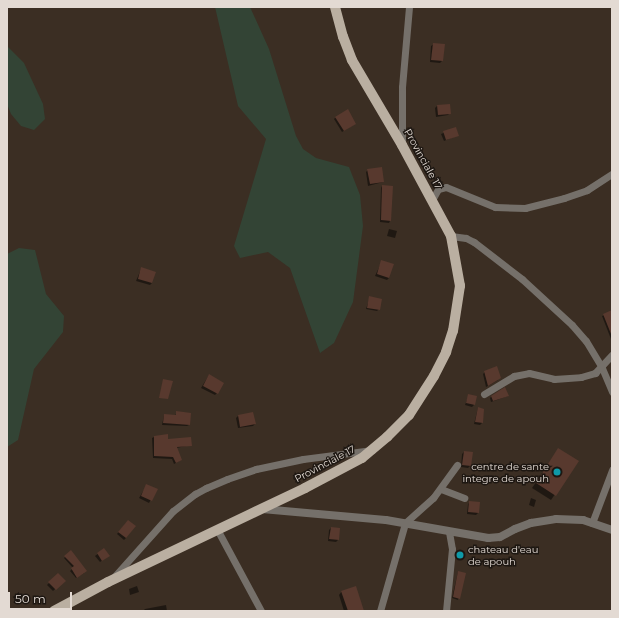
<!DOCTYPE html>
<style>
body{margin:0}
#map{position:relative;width:619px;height:618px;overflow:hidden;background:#3b2e23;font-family:Montserrat,sans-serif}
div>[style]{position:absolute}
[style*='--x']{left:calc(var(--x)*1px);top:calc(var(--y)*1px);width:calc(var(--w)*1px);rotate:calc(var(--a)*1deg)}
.green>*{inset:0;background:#334435}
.shadow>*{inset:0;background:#0007}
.building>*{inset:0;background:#58392e}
.minor>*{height:7px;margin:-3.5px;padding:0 3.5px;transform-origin:3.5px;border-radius:3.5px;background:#75706a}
.tertiary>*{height:8px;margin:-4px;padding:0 4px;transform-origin:4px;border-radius:4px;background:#75706a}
.primary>*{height:10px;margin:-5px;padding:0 5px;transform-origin:5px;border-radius:5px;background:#baafa1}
.dots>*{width:11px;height:11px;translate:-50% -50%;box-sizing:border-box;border:2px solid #1d1712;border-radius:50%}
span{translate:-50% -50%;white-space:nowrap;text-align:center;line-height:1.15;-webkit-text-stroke:3px #1d1712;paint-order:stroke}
.street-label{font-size:10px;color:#e3dad3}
.poi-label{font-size:10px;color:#e3dad3}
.right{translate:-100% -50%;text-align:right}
.left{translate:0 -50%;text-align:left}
.frame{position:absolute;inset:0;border:8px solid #e3dad3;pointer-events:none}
.scale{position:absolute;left:8px;top:592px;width:64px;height:18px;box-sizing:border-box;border:2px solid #e3dad3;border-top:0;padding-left:5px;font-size:12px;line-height:14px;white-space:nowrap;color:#e3dad3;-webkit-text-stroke:3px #1d1712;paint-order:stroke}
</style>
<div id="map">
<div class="green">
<i style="clip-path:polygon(215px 7px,250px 7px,269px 49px,296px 136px,303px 149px,316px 158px,349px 167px,360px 195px,363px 226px,353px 302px,334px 343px,320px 353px,290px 268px,268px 252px,240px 258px,234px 246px,266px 139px,238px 106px)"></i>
<i style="clip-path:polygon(7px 46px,24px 63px,43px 104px,45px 119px,34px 130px,21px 126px,11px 114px,7px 104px)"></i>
<i style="clip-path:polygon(19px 248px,35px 250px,46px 294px,64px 316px,63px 332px,34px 369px,18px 440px,7px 447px,7px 254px)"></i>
</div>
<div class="shadow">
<i style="clip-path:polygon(434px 44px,442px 61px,440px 63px,430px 62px,431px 46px)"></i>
<i style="clip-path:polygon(449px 105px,450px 113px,448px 115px,436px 117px,435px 108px,437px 106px)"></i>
<i style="clip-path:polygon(336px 117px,355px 124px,342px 132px,334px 119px)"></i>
<i style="clip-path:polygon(456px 128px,458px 135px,444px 141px,441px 134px)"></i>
<i style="clip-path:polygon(368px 170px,383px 182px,368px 186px,366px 172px)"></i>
<i style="clip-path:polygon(382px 186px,390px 221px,389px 223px,380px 222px,381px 188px)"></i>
<i style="clip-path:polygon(389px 229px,397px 231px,395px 238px,387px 236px)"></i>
<i style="clip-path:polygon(382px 261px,389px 278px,387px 280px,375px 276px)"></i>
<i style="clip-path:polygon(141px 269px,152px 283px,150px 285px,136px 281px)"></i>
<i style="clip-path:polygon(370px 297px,379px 309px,377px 311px,366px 309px)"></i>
<i style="clip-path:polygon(612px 312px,612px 338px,611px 339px,602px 316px)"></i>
<i style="clip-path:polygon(485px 372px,498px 380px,486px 387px,483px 374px)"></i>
<i style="clip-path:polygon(209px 375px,217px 393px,215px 395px,201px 388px)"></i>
<i style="clip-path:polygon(469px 395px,474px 405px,472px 407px,465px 405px)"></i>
<i style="clip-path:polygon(492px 396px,508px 396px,491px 402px,490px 398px)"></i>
<i style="clip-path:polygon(478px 408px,482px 423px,480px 425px,474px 424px)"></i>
<i style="clip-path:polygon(177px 412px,189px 425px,187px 426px,162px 425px,164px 415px,175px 416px)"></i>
<i style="clip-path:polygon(238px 416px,255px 424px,253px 426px,238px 428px,236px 418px)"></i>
<i style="clip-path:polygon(154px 437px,167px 440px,191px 445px,176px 448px,181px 460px,174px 464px,172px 459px,153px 458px,152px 438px)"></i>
<i style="clip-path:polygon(558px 450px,577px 462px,551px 500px,532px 488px)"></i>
<i style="clip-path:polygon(464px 452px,470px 466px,468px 468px,461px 467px,462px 454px)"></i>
<i style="clip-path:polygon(147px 485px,156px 490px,149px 503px,139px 498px)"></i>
<i style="clip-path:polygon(531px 498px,536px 500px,534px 507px,529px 505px)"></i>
<i style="clip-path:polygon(470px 502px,478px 513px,476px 515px,467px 514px,468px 504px)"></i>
<i style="clip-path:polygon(126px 523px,126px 538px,124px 540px,117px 534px)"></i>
<i style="clip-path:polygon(331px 528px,339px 529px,338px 540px,336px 542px,328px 541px,329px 530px)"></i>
<i style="clip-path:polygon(104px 549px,107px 557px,100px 562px,95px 556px)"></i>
<i style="clip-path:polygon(71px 551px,84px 573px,76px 578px,70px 571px,73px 568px,64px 558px)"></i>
<i style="clip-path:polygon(457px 552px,462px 552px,461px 559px,456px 559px)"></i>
<i style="clip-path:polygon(458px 572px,465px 574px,458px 600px,452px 598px)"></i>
<i style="clip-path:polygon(58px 574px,64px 581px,53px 591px,47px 585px)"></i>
<i style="clip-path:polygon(137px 586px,139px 592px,130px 595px,129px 589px)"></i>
<i style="clip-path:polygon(342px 591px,362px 611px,344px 611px,339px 595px)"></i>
<i style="clip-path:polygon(166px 605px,167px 611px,143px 611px,145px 609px)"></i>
</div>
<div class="building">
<i style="clip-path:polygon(433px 43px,445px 44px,443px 61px,431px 60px)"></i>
<i style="clip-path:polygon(450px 104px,451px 114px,438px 115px,437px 105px)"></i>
<i style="clip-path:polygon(348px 109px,356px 124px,344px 131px,335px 117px)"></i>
<i style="clip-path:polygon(456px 127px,459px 136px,446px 140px,443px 131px)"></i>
<i style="clip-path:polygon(382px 167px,384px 182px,370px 184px,367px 169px)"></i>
<i style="clip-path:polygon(382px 185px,393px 186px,391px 221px,381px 220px)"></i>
<i style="clip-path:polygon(381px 260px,394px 264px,389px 278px,377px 274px)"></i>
<i style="clip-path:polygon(141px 267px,156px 272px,152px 283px,138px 279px)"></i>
<i style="clip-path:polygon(369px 296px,382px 299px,380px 310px,367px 308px)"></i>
<i style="clip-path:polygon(612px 310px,612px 334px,611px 334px,603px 314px)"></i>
<i style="clip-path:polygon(497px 366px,501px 378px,488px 386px,484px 371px)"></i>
<i style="clip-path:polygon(209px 374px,224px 383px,218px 394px,203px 386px)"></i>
<i style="clip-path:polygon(163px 379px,173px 381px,168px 399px,159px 398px)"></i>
<i style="clip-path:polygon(505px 387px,509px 396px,493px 401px,491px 396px)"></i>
<i style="clip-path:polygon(468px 394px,477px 396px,475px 405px,466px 403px)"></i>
<i style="clip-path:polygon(478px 407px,484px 409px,483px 423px,475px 422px)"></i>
<i style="clip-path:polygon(176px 411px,191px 413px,190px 425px,163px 423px,164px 414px,176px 415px)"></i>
<i style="clip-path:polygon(253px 412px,256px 424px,240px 427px,238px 415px)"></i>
<i style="clip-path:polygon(168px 434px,168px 439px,191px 437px,192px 446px,177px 447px,182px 460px,176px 463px,173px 457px,154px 456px,154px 436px)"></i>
<i style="clip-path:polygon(558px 448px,579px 461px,556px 496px,536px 483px)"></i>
<i style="clip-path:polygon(464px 451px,473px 452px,471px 466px,462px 465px)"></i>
<i style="clip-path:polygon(146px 484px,158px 489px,152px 501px,141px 496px)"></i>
<i style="clip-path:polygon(469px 501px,480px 502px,479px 513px,468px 512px)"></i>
<i style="clip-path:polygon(128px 520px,136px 526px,126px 538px,118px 532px)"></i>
<i style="clip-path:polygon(331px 527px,340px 528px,339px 540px,329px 539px)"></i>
<i style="clip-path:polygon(104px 548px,110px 556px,102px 561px,97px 553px)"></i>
<i style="clip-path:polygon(71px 550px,87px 571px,77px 578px,71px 568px,74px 566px,64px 556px)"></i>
<i style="clip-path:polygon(458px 571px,466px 573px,460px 599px,453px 597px)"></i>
<i style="clip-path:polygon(58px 573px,66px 581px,56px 590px,48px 582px)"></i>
<i style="clip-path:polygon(356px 586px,364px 611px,348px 611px,341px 591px)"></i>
</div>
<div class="minor">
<i style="--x:402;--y:143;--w:56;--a:-90"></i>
<i style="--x:402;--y:87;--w:80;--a:-85"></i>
<i style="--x:432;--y:200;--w:13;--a:-61"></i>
<i style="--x:438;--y:189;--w:8;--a:-14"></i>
<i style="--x:446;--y:187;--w:53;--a:22.2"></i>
<i style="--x:495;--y:207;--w:30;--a:2"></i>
<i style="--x:525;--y:208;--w:40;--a:-14.4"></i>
<i style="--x:564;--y:198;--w:24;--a:-19"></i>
<i style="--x:587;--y:190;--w:30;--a:-33"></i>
<i style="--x:451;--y:236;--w:15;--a:8"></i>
<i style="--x:466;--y:238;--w:9;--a:27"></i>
<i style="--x:474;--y:242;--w:61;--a:37.6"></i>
<i style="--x:522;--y:279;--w:68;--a:42.6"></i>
<i style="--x:572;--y:325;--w:21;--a:49"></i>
<i style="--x:586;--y:341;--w:31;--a:59"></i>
<i style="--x:602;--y:368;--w:26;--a:67"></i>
<i style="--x:484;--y:394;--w:35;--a:-31"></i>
<i style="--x:514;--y:376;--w:15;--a:-11"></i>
<i style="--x:529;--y:373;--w:26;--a:13"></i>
<i style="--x:554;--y:379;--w:27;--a:-4"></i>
<i style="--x:581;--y:377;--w:15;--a:-16"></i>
<i style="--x:595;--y:373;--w:25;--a:-47"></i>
<i style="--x:441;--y:489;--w:25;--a:21"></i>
<i style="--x:592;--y:523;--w:57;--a:-69.3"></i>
<i style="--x:218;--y:531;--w:91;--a:61.7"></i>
<i style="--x:113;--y:578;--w:90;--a:-48.2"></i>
<i style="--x:173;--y:511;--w:28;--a:-38"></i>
<i style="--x:195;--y:494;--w:13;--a:-29"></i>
<i style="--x:206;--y:488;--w:23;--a:-23"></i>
<i style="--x:227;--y:479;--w:31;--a:-19"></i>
<i style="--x:256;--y:469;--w:48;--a:-12"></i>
<i style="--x:303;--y:459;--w:70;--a:-7.4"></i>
<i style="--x:380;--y:611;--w:91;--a:-74.1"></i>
<i style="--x:405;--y:523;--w:38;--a:-42"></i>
<i style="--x:433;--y:498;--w:41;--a:-54"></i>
<i style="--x:446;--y:611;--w:62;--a:-84.5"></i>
<i style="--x:452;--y:549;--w:17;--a:-100"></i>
</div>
<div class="tertiary">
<i style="--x:262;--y:509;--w:124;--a:5.1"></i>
<i style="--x:386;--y:520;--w:104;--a:10"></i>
<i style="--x:488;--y:538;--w:12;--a:-5"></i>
<i style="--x:500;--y:537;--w:17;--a:-28"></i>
<i style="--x:515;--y:529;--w:17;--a:-21"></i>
<i style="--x:531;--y:523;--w:25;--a:-9"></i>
<i style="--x:556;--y:519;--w:27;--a:2"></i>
<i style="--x:583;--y:520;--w:31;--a:19"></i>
</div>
<div class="primary">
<i style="--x:54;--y:611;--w:61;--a:-28.2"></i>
<i style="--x:108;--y:582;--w:218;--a:-25.5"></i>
<i style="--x:305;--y:488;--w:64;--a:-27.8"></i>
<i style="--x:362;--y:458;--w:33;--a:-40"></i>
<i style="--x:387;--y:437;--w:31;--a:-45"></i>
<i style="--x:409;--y:415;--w:46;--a:-57.3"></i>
<i style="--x:434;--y:376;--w:27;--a:-63"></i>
<i style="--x:446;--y:352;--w:22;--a:-72"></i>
<i style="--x:453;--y:331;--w:46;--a:-81.2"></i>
<i style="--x:460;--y:286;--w:51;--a:-100.2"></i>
<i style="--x:451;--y:236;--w:103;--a:-118.3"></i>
<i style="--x:402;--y:145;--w:99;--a:-120.5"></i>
<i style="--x:352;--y:60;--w:25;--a:-111"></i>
<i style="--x:343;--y:37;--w:31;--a:-105"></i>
</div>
<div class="dots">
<i style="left:557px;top:472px;background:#0f9aa8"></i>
<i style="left:460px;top:555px;background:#0f9aa8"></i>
</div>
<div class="street-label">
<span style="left:423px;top:159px;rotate:61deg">Provinciale 17</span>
<span style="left:325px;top:464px;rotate:-28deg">Provinciale 17</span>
</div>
<div class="poi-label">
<span class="right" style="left:549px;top:472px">centre de sante<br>integre de apouh</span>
<span class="left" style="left:468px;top:555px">chateau d'eau<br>de apouh</span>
</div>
<div class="frame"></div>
<div class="scale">50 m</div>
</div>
